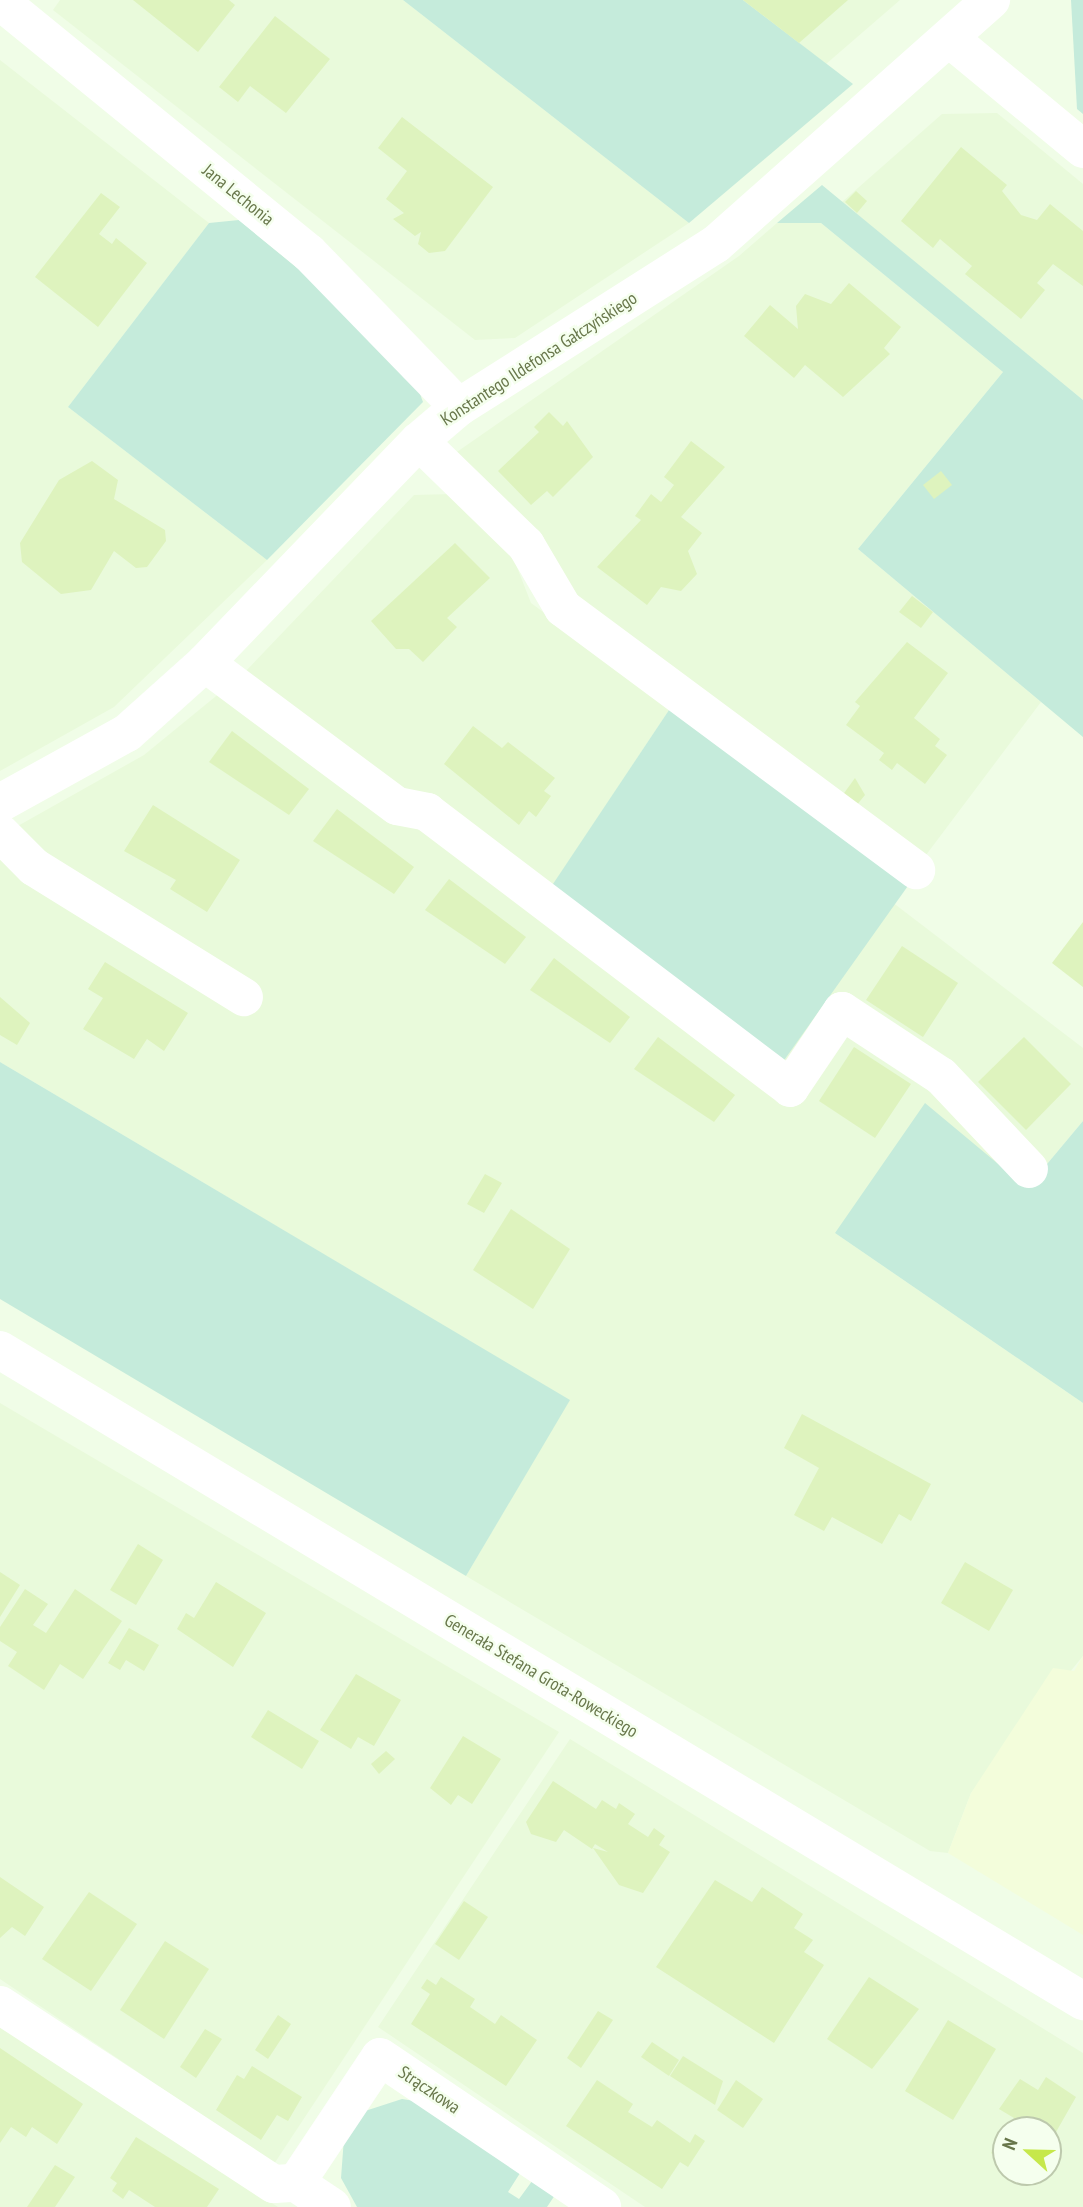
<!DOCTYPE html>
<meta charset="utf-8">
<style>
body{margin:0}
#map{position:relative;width:1083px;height:2207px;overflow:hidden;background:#f0fde7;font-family:"PT Sans Narrow",sans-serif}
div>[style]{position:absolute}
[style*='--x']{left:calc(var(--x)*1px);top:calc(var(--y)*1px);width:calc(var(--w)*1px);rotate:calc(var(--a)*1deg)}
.residential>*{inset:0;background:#e9fadb}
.commercial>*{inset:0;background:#f3fddb}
.green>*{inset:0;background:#c5ebdb}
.building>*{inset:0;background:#def3be}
.minor>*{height:38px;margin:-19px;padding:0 19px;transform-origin:19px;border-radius:19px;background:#fff}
span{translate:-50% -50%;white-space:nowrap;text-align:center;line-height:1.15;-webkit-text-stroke:5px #f5ffee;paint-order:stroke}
.street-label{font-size:18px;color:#68774b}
.north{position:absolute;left:992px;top:2116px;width:70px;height:70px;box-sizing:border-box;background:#f5ffee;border:2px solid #bdc9ad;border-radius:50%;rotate:292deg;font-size:19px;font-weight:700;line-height:28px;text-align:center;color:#68774b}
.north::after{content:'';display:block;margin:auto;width:24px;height:32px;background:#c6e84b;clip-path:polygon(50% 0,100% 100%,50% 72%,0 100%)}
</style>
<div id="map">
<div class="residential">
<i style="clip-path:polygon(60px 0,403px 0,689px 223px,515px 338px,475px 340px,53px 10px)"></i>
<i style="clip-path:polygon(743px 0,900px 0,826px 64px)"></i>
<i style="clip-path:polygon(0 60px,209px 223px,68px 407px,267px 560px,114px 707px,0 771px)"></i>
<i style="clip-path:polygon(997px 113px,1083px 184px,1083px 400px,842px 202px,942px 114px)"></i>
<i style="clip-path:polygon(777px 223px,821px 223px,1003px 372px,858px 549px,1041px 702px,923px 859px,572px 595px,454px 454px,739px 256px)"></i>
<i style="clip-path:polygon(452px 494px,513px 557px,531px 603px,671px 707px,550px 890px,780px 1066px,892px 902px,1083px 1048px,1083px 1121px,1027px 1188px,835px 1233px,1083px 1403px,1083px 1656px,971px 1793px,948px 1853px,930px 1851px,466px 1576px,569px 1400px,0 1062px,0 836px,144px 755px,243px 674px,414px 495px)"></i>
<i style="clip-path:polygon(0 1403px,559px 1732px,274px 2164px,0 1979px)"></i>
<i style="clip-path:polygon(evenodd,570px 1739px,1083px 2053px,1083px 2207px,645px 2207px,378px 2027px,570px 1739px,1006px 2130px,1048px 2130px,1048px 2172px,1006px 2172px,1006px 2130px)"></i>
<i style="clip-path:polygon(0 2025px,278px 2207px,0 2207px)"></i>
</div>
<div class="commercial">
<i style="clip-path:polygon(1083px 1656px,1083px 1935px,948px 1853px,971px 1793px,1053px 1668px,1074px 1671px)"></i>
</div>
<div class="green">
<i style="clip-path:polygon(403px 0,743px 0,853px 84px,689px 223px)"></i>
<i style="clip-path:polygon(1071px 0,1083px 0,1083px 114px,1077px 109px)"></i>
<i style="clip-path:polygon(822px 185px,1083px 400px,1083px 737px,858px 549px,1003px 372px,821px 223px,777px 223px)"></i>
<i style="clip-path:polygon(239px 220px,342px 305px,416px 383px,423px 402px,267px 560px,68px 407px,209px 223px)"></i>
<i style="clip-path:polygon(671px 707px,910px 883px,780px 1066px,549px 890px)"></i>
<i style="clip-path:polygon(0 1062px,570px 1400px,466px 1576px,0 1299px)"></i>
<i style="clip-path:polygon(925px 1103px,1027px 1188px,1083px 1121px,1083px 1403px,835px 1233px)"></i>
<i style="clip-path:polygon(402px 2099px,421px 2102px,522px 2170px,508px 2192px,519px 2199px,535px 2177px,557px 2192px,547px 2207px,357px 2207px,341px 2178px,344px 2138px,365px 2111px)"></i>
</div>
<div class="building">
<i style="clip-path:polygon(133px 0,229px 0,235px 5px,198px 52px)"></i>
<i style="clip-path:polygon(743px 0,848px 0,799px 43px)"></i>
<i style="clip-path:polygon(275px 16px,330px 59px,286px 113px,250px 86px,238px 102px,219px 87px)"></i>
<i style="clip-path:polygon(402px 117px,493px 187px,445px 251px,429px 253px,418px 244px,421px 232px,415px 236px,393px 219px,404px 213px,386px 199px,407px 171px,378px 148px)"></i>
<i style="clip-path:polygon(961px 147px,1007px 185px,1002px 191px,1021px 215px,1037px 220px,1050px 204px,1083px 231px,1083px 286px,1053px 264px,1037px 283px,1045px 290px,1021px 319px,965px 274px,972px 266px,940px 239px,933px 248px,901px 221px)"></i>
<i style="clip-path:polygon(856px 191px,867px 201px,857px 213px,845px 202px)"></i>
<i style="clip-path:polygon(101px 193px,120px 207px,99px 234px,112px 244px,116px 238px,147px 263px,98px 327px,35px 277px)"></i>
<i style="clip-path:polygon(849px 283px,901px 327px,884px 348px,890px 354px,843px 397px,805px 365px,794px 378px,744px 336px,770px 305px,798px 329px,796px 306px,805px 294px,831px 304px)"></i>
<i style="clip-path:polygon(549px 412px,563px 426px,567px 421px,593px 457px,553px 497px,547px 491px,531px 505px,498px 471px,539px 432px,534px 427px)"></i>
<i style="clip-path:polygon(691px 441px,725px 467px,681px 517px,702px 533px,688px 551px,697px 574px,681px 591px,661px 587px,647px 605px,597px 567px,641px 520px,635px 516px,651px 494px,661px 502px,674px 485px,664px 477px)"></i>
<i style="clip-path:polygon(92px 461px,118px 480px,114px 499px,165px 530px,166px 541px,147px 567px,136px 568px,114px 551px,91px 590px,61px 594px,22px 562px,20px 543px,59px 480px)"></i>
<i style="clip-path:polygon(941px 471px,952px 485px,934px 499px,923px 485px)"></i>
<i style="clip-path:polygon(455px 543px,490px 578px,447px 618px,457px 627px,423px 662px,409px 649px,396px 649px,371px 621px)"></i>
<i style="clip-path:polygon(912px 596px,933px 612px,921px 628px,899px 612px)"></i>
<i style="clip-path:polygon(907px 642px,948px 673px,914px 718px,940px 739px,935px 746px,947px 755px,925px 784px,897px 763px,892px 770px,879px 760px,884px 753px,846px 725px,860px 706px,855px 702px)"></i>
<i style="clip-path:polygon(473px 726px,502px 748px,508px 742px,555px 778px,544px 791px,551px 796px,536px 817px,529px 811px,519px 825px,444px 764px)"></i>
<i style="clip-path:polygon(232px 731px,309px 789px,289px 815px,209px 762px)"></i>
<i style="clip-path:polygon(855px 778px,865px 795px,856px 806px,842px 796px)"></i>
<i style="clip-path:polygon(153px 805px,240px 860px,207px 912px,170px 889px,176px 880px,124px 851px)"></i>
<i style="clip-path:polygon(337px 809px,414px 867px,394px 894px,313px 841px)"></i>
<i style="clip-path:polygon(449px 879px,526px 937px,505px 964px,425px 910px)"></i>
<i style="clip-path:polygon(1083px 922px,1083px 987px,1052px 963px)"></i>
<i style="clip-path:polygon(902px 946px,958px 983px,923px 1037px,866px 1000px)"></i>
<i style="clip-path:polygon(554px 958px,630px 1017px,610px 1043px,530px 990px)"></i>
<i style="clip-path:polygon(105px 962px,188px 1013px,164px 1051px,147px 1039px,134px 1059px,83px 1029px,103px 998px,88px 989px)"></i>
<i style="clip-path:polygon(0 997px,30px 1023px,17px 1045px,0 1035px)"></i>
<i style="clip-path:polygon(658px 1037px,735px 1095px,714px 1122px,634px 1069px)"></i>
<i style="clip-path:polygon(1024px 1037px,1071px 1084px,1026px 1130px,978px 1082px)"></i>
<i style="clip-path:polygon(854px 1047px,911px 1084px,875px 1138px,819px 1101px)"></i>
<i style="clip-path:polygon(485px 1174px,502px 1183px,484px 1213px,467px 1204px)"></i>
<i style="clip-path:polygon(511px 1209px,570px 1249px,533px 1309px,473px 1270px)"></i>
<i style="clip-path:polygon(802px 1414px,931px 1484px,911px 1521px,899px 1514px,882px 1544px,832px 1517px,824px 1531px,794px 1515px,819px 1468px,784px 1448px)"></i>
<i style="clip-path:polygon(138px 1544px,163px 1560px,136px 1605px,110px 1590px)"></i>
<i style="clip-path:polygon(965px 1562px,1013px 1590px,989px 1631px,941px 1603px)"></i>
<i style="clip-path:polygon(0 1572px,20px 1585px,0 1617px)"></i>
<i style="clip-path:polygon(216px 1582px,266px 1613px,233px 1667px,177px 1629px,186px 1613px,194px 1618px)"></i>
<i style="clip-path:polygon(25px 1589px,48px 1604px,33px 1625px,46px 1633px,75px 1589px,122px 1621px,83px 1679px,60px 1664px,44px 1690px,8px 1666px,17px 1652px,0 1641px,0 1627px)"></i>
<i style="clip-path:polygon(129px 1628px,159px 1645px,144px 1671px,126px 1660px,120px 1670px,108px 1663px)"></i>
<i style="clip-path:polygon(356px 1674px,401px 1700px,374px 1746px,358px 1737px,351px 1749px,320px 1730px)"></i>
<i style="clip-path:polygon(268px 1710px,319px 1741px,302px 1769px,251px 1737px)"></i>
<i style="clip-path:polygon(463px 1736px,501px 1759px,472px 1804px,458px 1795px,451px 1805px,430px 1788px)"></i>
<i style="clip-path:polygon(386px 1751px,395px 1759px,379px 1774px,371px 1764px)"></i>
<i style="clip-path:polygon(553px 1781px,596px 1809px,602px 1800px,616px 1809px,619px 1803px,635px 1814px,628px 1824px,648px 1837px,654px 1828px,665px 1836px,659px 1845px,670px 1852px,643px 1893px,619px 1885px,593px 1848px,608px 1852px,595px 1844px,592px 1849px,564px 1830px,556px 1842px,531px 1834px,526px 1822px)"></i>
<i style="clip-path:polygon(0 1877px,44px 1907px,25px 1936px,12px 1927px,0 1938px)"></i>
<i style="clip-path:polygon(715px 1880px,752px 1902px,762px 1887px,803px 1914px,794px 1928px,813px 1940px,804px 1952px,824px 1965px,774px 2043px,656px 1967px)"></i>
<i style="clip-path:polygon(89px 1892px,137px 1924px,91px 1991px,42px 1959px)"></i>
<i style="clip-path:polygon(464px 1901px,488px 1917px,459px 1960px,435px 1944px)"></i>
<i style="clip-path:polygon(165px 1941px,209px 1969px,164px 2039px,120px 2010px)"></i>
<i style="clip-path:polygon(441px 1977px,475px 1999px,470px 2007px,495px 2024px,501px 2015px,537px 2040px,506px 2086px,411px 2024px,430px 1994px,421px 1988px,427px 1979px,436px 1985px)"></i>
<i style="clip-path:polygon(869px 1977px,919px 2009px,872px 2069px,827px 2039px)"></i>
<i style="clip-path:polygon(598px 2011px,613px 2020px,581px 2068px,567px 2058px)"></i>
<i style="clip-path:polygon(278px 2015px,291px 2024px,268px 2059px,255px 2050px)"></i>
<i style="clip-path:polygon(948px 2020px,996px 2049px,953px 2120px,905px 2091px)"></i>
<i style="clip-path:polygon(205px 2029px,222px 2039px,196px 2078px,180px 2067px)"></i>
<i style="clip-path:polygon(652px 2042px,679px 2060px,669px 2076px,641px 2057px)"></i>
<i style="clip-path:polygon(0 2048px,83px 2104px,57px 2144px,32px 2127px,26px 2137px,11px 2127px,0 2143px)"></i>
<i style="clip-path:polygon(683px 2056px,723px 2081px,715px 2105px,670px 2076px)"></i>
<i style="clip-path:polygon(252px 2066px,302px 2097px,288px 2121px,277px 2115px,261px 2140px,216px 2110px,237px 2075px,244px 2079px)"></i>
<i style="clip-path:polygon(1046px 2077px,1076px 2097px,1048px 2146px,1048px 2130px,1006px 2130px,1014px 2118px,999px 2109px,1020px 2079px,1038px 2090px)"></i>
<i style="clip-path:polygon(597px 2080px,633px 2104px,628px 2112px,652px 2127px,657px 2120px,690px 2143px,695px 2134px,705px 2141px,688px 2167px,680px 2162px,662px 2189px,566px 2126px)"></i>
<i style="clip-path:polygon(736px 2080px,763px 2099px,743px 2128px,717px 2110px)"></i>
<i style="clip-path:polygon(1006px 2130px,1006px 2163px,991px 2153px)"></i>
<i style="clip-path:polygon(136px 2137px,219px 2189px,207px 2207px,155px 2207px,129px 2190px,123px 2199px,112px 2191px,117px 2183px,110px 2178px)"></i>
<i style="clip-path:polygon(55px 2165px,75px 2177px,55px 2207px,27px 2207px)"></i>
</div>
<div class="minor">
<i style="--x:0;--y:1;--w:399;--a:39.2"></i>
<i style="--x:309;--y:253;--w:215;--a:45.8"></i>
<i style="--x:949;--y:38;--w:174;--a:39.6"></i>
<i style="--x:419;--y:441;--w:149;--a:44.2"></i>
<i style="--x:526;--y:545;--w:73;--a:59.6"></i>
<i style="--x:563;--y:608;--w:440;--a:36.6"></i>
<i style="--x:205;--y:663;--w:239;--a:36.7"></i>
<i style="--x:397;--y:806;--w:31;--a:11"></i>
<i style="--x:427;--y:812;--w:456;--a:37.2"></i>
<i style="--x:790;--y:1088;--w:93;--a:-56"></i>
<i style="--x:842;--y:1011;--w:118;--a:33.3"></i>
<i style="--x:941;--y:1076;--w:128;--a:46.6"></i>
<i style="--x:0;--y:803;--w:145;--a:-28.9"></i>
<i style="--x:127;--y:733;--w:105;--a:-41.9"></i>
<i style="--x:205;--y:663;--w:308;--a:-46.1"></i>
<i style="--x:419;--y:441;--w:52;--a:-40.4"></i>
<i style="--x:459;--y:407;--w:304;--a:-32.4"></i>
<i style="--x:716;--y:244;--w:368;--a:-41.6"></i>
<i style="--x:0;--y:833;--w:48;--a:45"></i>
<i style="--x:34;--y:867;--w:247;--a:31.8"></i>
<i style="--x:0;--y:1350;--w:1264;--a:31.01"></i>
<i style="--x:0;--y:2005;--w:327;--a:33.2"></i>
<i style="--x:274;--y:2184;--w:22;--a:-3"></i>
<i style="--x:296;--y:2183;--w:43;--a:33.7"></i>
<i style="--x:296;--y:2183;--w:151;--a:-56.3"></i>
<i style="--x:380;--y:2057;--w:268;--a:34"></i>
</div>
<div class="street-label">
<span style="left:238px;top:195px;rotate:39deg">Jana Lechonia</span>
<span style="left:539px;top:359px;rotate:-33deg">Konstantego Ildefonsa Gałczyńskiego</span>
<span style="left:541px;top:1676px;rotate:31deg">Generała Stefana Grota-Roweckiego</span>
<span style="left:429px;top:2090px;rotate:34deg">Strączkowa</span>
</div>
<div class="north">N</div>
</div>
